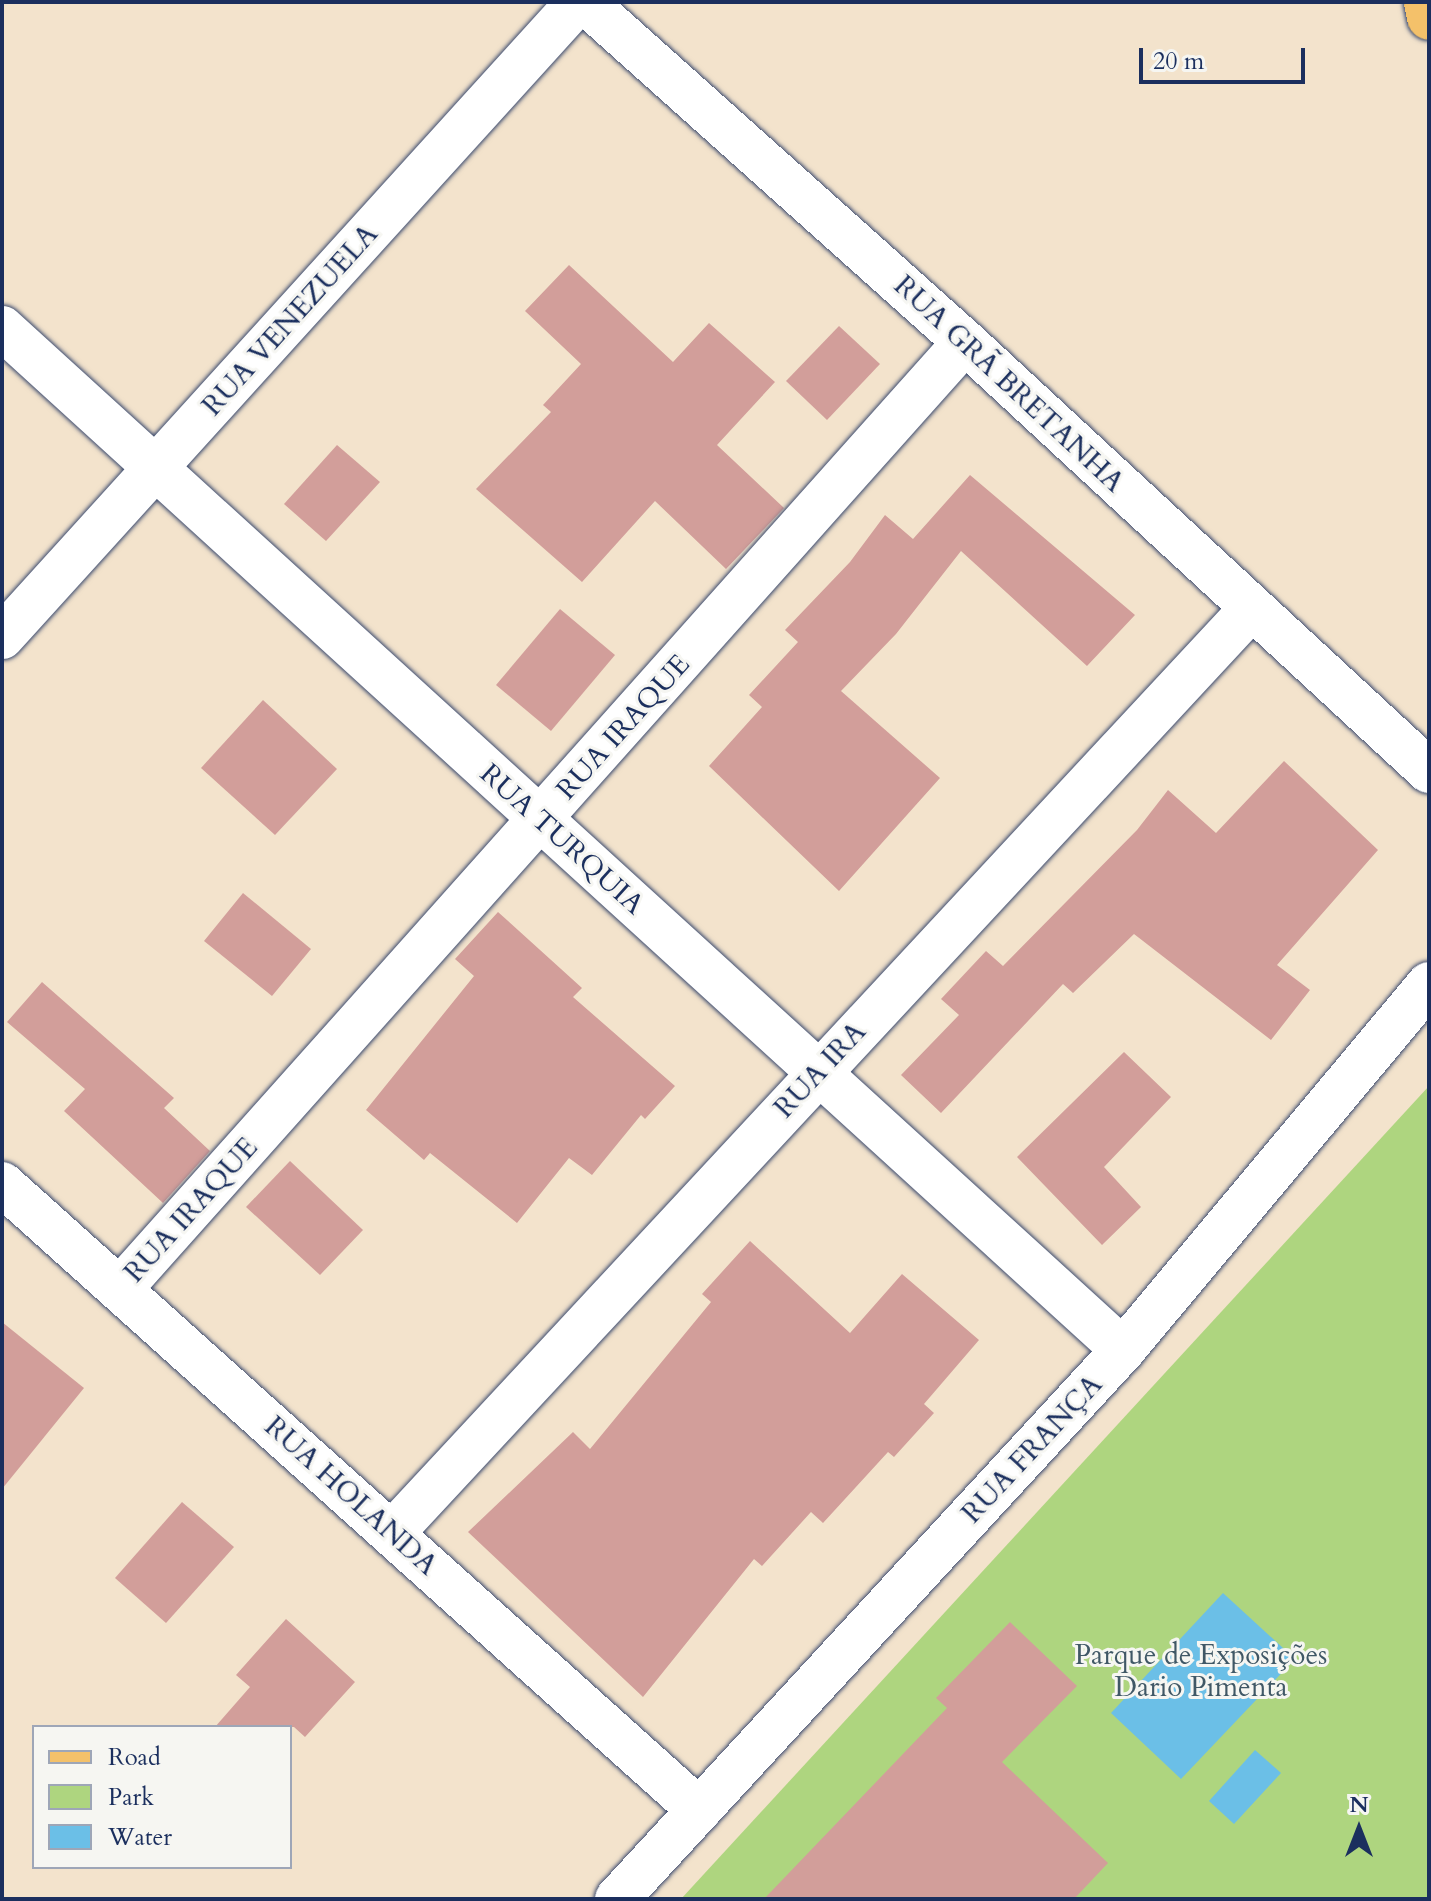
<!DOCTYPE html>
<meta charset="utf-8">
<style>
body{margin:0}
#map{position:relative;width:1431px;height:1901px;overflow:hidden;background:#f3e3cc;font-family:Cardo,serif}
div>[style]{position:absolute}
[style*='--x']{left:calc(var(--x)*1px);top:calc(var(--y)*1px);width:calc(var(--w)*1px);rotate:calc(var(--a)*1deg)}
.green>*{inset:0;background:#aed57f}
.water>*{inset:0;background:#6bbfe7}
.building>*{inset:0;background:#d29e9a}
.roads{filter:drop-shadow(0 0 2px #3b4a6e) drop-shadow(0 0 2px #3b4a6e)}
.minor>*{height:44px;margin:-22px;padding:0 22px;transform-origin:22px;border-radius:22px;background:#fff}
.major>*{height:44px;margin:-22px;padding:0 22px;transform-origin:22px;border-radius:22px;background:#f4c16a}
span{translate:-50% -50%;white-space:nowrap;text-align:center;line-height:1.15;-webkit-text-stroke:6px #f6f6f2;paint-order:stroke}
.street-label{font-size:28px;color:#1b2f5e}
.park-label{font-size:28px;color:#405866}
.frame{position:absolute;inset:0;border:4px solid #1b2f5e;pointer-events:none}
.legend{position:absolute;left:32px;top:1725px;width:260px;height:144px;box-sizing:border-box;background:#f6f6f2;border:2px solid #9ea6b7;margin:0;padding:10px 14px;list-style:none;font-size:24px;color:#1b2f5e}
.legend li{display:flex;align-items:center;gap:16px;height:40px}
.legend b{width:40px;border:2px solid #9ea6b7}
.north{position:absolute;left:1319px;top:1789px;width:80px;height:80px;-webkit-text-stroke:6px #f6f6f2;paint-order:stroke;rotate:0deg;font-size:22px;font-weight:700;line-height:32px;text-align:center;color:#1b2f5e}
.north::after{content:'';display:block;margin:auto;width:28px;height:36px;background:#1b2f5e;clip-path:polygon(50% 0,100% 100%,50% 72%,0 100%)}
.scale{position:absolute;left:1139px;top:48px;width:166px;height:36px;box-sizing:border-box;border:4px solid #1b2f5e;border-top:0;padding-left:10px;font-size:24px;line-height:28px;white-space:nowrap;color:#1b2f5e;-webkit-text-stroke:6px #f6f6f2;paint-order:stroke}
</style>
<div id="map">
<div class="green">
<i style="clip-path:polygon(1429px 1086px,1429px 1899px,681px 1899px)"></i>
</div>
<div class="water">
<i style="clip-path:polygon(1223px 1593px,1295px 1659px,1181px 1779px,1111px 1713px)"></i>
<i style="clip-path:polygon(1255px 1750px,1281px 1773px,1234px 1824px,1209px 1801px)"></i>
</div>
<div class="building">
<i style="clip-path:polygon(569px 265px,673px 362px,709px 323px,775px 382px,717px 445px,784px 508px,726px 569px,655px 501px,582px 582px,476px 489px,551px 412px,543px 405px,581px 364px,525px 311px)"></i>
<i style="clip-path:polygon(839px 326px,880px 364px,827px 420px,786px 381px)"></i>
<i style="clip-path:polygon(337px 445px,380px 482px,326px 541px,284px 504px)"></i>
<i style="clip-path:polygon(970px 475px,1135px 615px,1087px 666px,961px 551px,896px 634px,841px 691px,940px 778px,839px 891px,709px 766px,762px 707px,749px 695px,798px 642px,785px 630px,850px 562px,885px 515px,913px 539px)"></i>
<i style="clip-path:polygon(560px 609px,615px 655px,551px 731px,496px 685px)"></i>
<i style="clip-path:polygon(263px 700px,337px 769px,275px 835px,201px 768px)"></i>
<i style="clip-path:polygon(1284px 761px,1378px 850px,1277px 965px,1310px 990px,1271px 1040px,1134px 934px,1073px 993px,1063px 984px,941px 1113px,901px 1075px,959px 1015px,941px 999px,986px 951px,1003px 966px,1137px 830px,1168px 790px,1216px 833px)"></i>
<i style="clip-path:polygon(243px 893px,311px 949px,272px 996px,204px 941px)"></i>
<i style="clip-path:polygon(498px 912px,582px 988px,573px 997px,675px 1086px,645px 1119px,641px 1115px,592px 1175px,569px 1158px,517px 1223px,430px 1153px,424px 1160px,366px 1110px,474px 976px,455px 959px)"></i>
<i style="clip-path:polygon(42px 982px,174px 1098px,164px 1108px,210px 1151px,163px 1203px,64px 1111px,85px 1089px,7px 1022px)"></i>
<i style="clip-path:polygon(1124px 1052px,1171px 1097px,1104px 1167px,1141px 1207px,1102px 1245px,1017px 1157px)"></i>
<i style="clip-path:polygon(290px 1161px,363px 1230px,320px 1275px,246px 1207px)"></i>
<i style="clip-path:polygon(750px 1241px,850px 1333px,902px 1274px,979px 1340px,924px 1404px,934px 1413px,894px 1457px,888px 1452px,823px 1523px,811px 1512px,762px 1566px,754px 1559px,643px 1697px,468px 1532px,573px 1432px,590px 1449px,711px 1302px,702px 1294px)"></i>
<i style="clip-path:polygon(2px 1322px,84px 1388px,2px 1489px)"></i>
<i style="clip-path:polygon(182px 1502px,234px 1547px,166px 1623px,115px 1578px)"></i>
<i style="clip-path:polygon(286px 1619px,355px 1682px,305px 1737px,294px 1727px,215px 1727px,250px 1687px,236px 1675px)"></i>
<i style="clip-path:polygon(1010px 1622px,1077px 1686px,1002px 1762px,1108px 1863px,1074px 1899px,764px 1899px,947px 1708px,936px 1698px)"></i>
</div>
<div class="roads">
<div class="minor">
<i style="--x:585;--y:2;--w:510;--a:41.82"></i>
<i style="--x:965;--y:342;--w:632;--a:42.76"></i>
<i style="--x:2;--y:328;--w:1517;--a:42.35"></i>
<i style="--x:2;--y:637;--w:857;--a:-47.79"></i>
<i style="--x:2;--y:1184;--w:937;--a:41.93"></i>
<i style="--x:120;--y:1289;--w:1269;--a:-48.26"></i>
<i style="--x:392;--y:1533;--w:1260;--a:-47.09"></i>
<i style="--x:617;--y:1899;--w:747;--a:-47.33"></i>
<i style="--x:1123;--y:1350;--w:477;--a:-50.1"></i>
</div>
<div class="major">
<i style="--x:1426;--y:2;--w:16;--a:79"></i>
</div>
</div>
<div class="street-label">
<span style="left:290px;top:320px;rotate:-48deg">RUA VENEZUELA</span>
<span style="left:1009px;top:384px;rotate:43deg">RUA GRÃ BRETANHA</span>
<span style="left:623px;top:727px;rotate:-48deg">RUA IRAQUE</span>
<span style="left:562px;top:839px;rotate:42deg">RUA TURQUIA</span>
<span style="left:820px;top:1070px;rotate:-47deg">RUA IRA</span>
<span style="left:191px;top:1210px;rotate:-48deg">RUA IRAQUE</span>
<span style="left:1032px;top:1449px;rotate:-47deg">RUA FRANÇA</span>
<span style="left:351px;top:1496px;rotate:42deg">RUA HOLANDA</span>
</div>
<div class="park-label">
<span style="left:1201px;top:1671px">Parque de Exposições<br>Dario Pimenta</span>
</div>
<div class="frame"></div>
<ul class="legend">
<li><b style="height:10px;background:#f4c16a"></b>Road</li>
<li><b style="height:22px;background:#aed57f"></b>Park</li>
<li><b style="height:22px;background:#6bbfe7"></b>Water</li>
</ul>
<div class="north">N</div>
<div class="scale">20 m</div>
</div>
